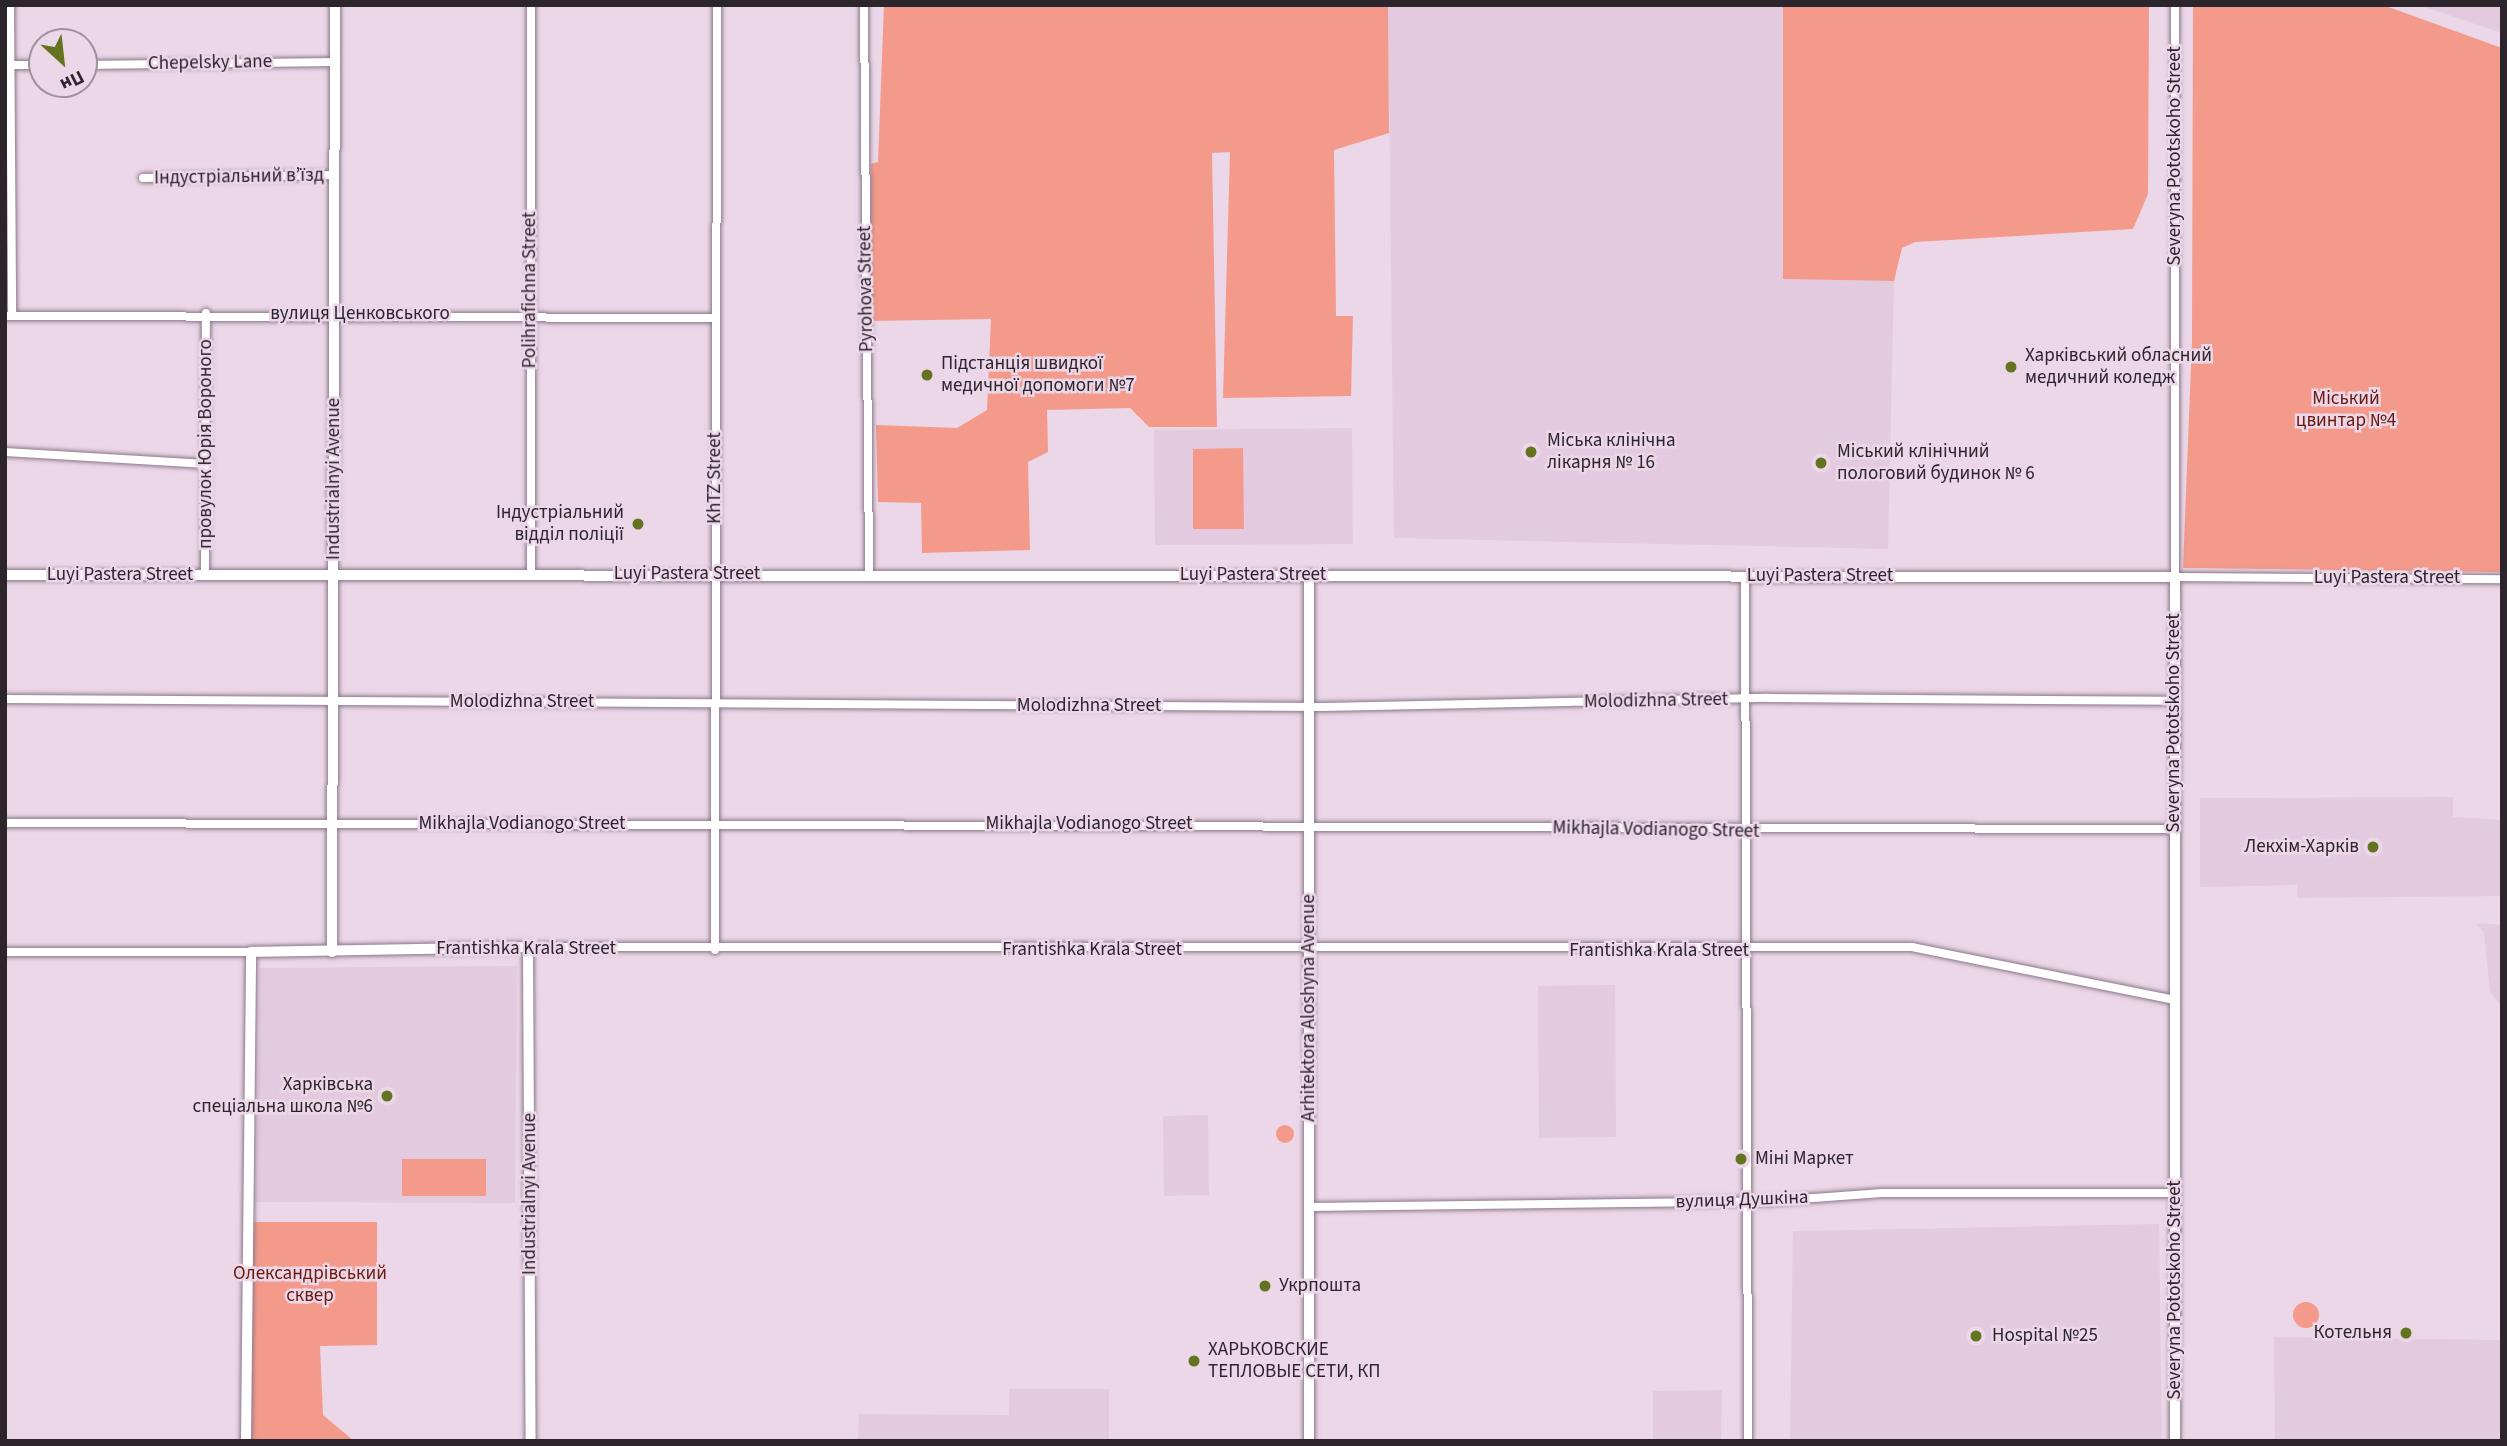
<!DOCTYPE html>
<meta charset="utf-8">
<style>
body{margin:0}
#map{position:relative;width:2507px;height:1446px;overflow:hidden;background:#ebd7e8;font-family:"Source Sans 3",sans-serif}
div>[style]{position:absolute}
[style*='--x']{left:calc(var(--x)*1px);top:calc(var(--y)*1px);width:calc(var(--w)*1px);rotate:calc(var(--a)*1deg)}
.built>*{inset:0;background:#e4cadf}
.green>*{inset:0;background:#f39a8b}
.round{border-radius:50%}
.roads{filter:drop-shadow(0 0 2px #8b7888) drop-shadow(0 0 2px #8b7888)}
.minor>*{height:8px;margin:-4px;padding:0 4px;transform-origin:4px;border-radius:4px;background:#fff}
.tertiary>*{height:10px;margin:-5px;padding:0 5px;transform-origin:5px;border-radius:5px;background:#fff}
.dots>*{width:19px;height:19px;translate:-50% -50%;box-sizing:border-box;border:4px solid #ebd7e8;border-radius:50%}
span{translate:-50% -50%;white-space:nowrap;text-align:center;line-height:1.15;-webkit-text-stroke:5px #ebd7e8;paint-order:stroke}
.street-label{font-size:19px;color:#2c252b}
.poi-label{font-size:19px;color:#2c252b}
.left{translate:0 -50%;text-align:left}
.right{translate:-100% -50%;text-align:right}
.park-label{font-size:19px;color:#6a190e}
.frame{position:absolute;inset:0;border:7px solid #2c252b;pointer-events:none}
.north{position:absolute;left:28px;top:28px;width:70px;height:70px;box-sizing:border-box;background:#ebd7e8;border:2px solid #9f909c;border-radius:50%;rotate:153deg;font-size:19px;font-weight:700;line-height:28px;text-align:center;color:#2c252b}
.north::after{content:'';display:block;margin:auto;width:24px;height:32px;background:#637320;clip-path:polygon(50% 0,100% 100%,50% 72%,0 100%)}
</style>
<div id="map">
<div class="built">
<i style="clip-path:polygon(1388px 5px,1783px 5px,1783px 279px,1894px 281px,1888px 549px,1394px 538px)"></i>
<i style="clip-path:polygon(2419px 5px,2502px 5px,2502px 33px)"></i>
<i style="clip-path:polygon(1352px 428px,1353px 544px,1155px 545px,1154px 430px)"></i>
<i style="clip-path:polygon(2453px 797px,2453px 817px,2502px 820px,2502px 896px,2297px 898px,2297px 885px,2200px 887px,2200px 798px)"></i>
<i style="clip-path:polygon(2476px 923px,2502px 925px,2502px 1006px,2490px 992px,2484px 933px)"></i>
<i style="clip-path:polygon(517px 966px,515px 1203px,256px 1202px,260px 968px)"></i>
<i style="clip-path:polygon(1615px 985px,1616px 1137px,1539px 1138px,1538px 986px)"></i>
<i style="clip-path:polygon(1208px 1115px,1209px 1195px,1164px 1196px,1163px 1116px)"></i>
<i style="clip-path:polygon(2159px 1224px,2162px 1441px,1790px 1441px,1793px 1231px)"></i>
<i style="clip-path:polygon(2274px 1337px,2502px 1340px,2502px 1441px,2275px 1441px)"></i>
<i style="clip-path:polygon(1009px 1389px,1109px 1389px,1109px 1441px,858px 1441px,859px 1414px,1009px 1415px)"></i>
<i style="clip-path:polygon(1722px 1390px,1721px 1441px,1653px 1441px,1653px 1391px)"></i>
</div>
<div class="green">
<i style="clip-path:polygon(884px 5px,1388px 5px,1389px 133px,1334px 150px,1336px 316px,1353px 316px,1351px 396px,1223px 398px,1230px 152px,1212px 153px,1217px 427px,1149px 427px,1130px 408px,1047px 410px,1048px 452px,1028px 462px,1030px 550px,922px 553px,921px 503px,878px 502px,876px 425px,957px 428px,987px 410px,991px 319px,870px 321px,871px 164px,878px 162px)"></i>
<i style="clip-path:polygon(1783px 5px,2149px 5px,2148px 194px,2133px 229px,1915px 242px,1902px 248px,1894px 281px,1783px 279px)"></i>
<i style="clip-path:polygon(2193px 5px,2383px 5px,2502px 48px,2502px 572px,2183px 568px,2192px 341px)"></i>
<i style="clip-path:polygon(1243px 448px,1244px 529px,1193px 529px,1193px 449px)"></i>
<i class="round" style="left:1276px;top:1125px;width:18px;height:18px"></i>
<i style="clip-path:polygon(402px 1159px,486px 1159px,486px 1196px,402px 1196px)"></i>
<i style="clip-path:polygon(248px 1222px,377px 1222px,377px 1345px,320px 1346px,323px 1415px,354px 1441px,249px 1441px)"></i>
<i class="round" style="left:2293px;top:1302px;width:26px;height:26px"></i>
</div>
<div class="roads">
<div class="minor">
<i style="--x:10;--y:5;--w:311;--a:89.6"></i>
<i style="--x:864;--y:5;--w:567;--a:89.49"></i>
<i style="--x:2175;--y:5;--w:572;--a:90"></i>
<i style="--x:2175;--y:577;--w:327;--a:0.4"></i>
<i style="--x:9;--y:65;--w:33;--a:0"></i>
<i style="--x:84;--y:65;--w:251;--a:-0.7"></i>
<i style="--x:143;--y:178;--w:192;--a:-0.9"></i>
<i style="--x:5;--y:316;--w:710;--a:0.16"></i>
<i style="--x:5;--y:452;--w:202;--a:3.4"></i>
<i style="--x:205;--y:575;--w:262;--a:-89.8"></i>
<i style="--x:531;--y:575;--w:570;--a:-90"></i>
<i style="--x:1745;--y:576;--w:865;--a:89.8"></i>
<i style="--x:5;--y:699;--w:1319;--a:0.35"></i>
<i style="--x:1324;--y:707;--w:444;--a:-1.2"></i>
<i style="--x:1768;--y:698;--w:404;--a:0.4"></i>
<i style="--x:5;--y:823;--w:2168;--a:0.16"></i>
<i style="--x:528;--y:947;--w:1384;--a:0"></i>
<i style="--x:1912;--y:947;--w:268;--a:11.4"></i>
<i style="--x:715;--y:950;--w:945;--a:-89.88"></i>
<i style="--x:5;--y:952;--w:246;--a:0"></i>
<i style="--x:1309;--y:1207;--w:462;--a:-0.7"></i>
<i style="--x:1771;--y:1201;--w:111;--a:-4.1"></i>
<i style="--x:1882;--y:1193;--w:293;--a:0"></i>
</div>
<div class="tertiary">
<i style="--x:5;--y:575;--w:2170;--a:0.05"></i>
<i style="--x:2175;--y:577;--w:864;--a:90"></i>
<i style="--x:1309;--y:575;--w:866;--a:90"></i>
<i style="--x:332;--y:952;--w:947;--a:-89.82"></i>
<i style="--x:246;--y:1441;--w:489;--a:-89.4"></i>
<i style="--x:251;--y:952;--w:277;--a:-1"></i>
<i style="--x:528;--y:947;--w:494;--a:89.7"></i>
</div>
</div>
<div class="dots">
<i style="left:2011px;top:367px;background:#637320"></i>
<i style="left:927px;top:375px;background:#637320"></i>
<i style="left:1531px;top:452px;background:#637320"></i>
<i style="left:1821px;top:463px;background:#637320"></i>
<i style="left:638px;top:524px;background:#637320"></i>
<i style="left:2373px;top:847px;background:#637320"></i>
<i style="left:387px;top:1096px;background:#637320"></i>
<i style="left:1741px;top:1159px;background:#637320"></i>
<i style="left:1265px;top:1286px;background:#637320"></i>
<i style="left:2406px;top:1333px;background:#637320"></i>
<i style="left:1976px;top:1336px;background:#637320"></i>
<i style="left:1194px;top:1361px;background:#637320"></i>
</div>
<div class="street-label">
<span style="left:210px;top:63px;rotate:-1deg">Chepelsky Lane</span>
<span style="left:2175px;top:156px;rotate:-90deg">Severyna Pototskoho Street</span>
<span style="left:239px;top:177px;rotate:-1deg">Індустріальний в’їзд</span>
<span style="left:866px;top:289px;rotate:-91deg">Pyrohova Street</span>
<span style="left:530px;top:290px;rotate:-90deg">Polihrafichna Street</span>
<span style="left:360px;top:314px">вулиця Ценковського</span>
<span style="left:206px;top:444px;rotate:-90deg">провулок Юрія Вороного</span>
<span style="left:715px;top:478px;rotate:-90deg">KhTZ Street</span>
<span style="left:334px;top:479px;rotate:-90deg">Industrialnyi Avenue</span>
<span style="left:687px;top:574px">Luyi Pastera Street</span>
<span style="left:120px;top:575px">Luyi Pastera Street</span>
<span style="left:1253px;top:575px">Luyi Pastera Street</span>
<span style="left:1820px;top:576px">Luyi Pastera Street</span>
<span style="left:2387px;top:578px">Luyi Pastera Street</span>
<span style="left:1656px;top:701px;rotate:-1deg">Molodizhna Street</span>
<span style="left:522px;top:702px">Molodizhna Street</span>
<span style="left:1089px;top:706px">Molodizhna Street</span>
<span style="left:2174px;top:723px;rotate:-90deg">Severyna Pototskoho Street</span>
<span style="left:522px;top:824px">Mikhajla Vodianogo Street</span>
<span style="left:1089px;top:824px">Mikhajla Vodianogo Street</span>
<span style="left:1656px;top:830px;rotate:1deg">Mikhajla Vodianogo Street</span>
<span style="left:526px;top:949px">Frantishka Krala Street</span>
<span style="left:1092px;top:950px">Frantishka Krala Street</span>
<span style="left:1659px;top:951px">Frantishka Krala Street</span>
<span style="left:1309px;top:1008px;rotate:-90deg">Arhitektora Aloshyna Avenue</span>
<span style="left:530px;top:1194px;rotate:-90deg">Industrialnyi Avenue</span>
<span style="left:1742px;top:1200px;rotate:-2deg">вулиця Душкіна</span>
<span style="left:2175px;top:1290px;rotate:-90deg">Severyna Pototskoho Street</span>
</div>
<div class="poi-label">
<span class="left" style="left:2025px;top:367px">Харківський обласний<br>медичний коледж</span>
<span class="left" style="left:941px;top:375px">Підстанція швидкої<br>медичної допомоги №7</span>
<span class="left" style="left:1547px;top:452px">Міська клінічна<br>лікарня № 16</span>
<span class="left" style="left:1837px;top:463px">Міський клінічний<br>пологовий будинок № 6</span>
<span class="right" style="left:624px;top:524px">Індустріальний<br>відділ поліції</span>
<span class="right" style="left:2359px;top:847px">Лекхім-Харків</span>
<span class="right" style="left:373px;top:1096px">Харківська<br>спеціальна школа №6</span>
<span class="left" style="left:1755px;top:1159px">Міні Маркет</span>
<span class="left" style="left:1279px;top:1286px">Укрпошта</span>
<span class="right" style="left:2392px;top:1333px">Котельня</span>
<span class="left" style="left:1992px;top:1336px">Hospital №25</span>
<span class="left" style="left:1208px;top:1361px">ХАРЬКОВСКИЕ<br>ТЕПЛОВЫЕ СЕТИ, КП</span>
</div>
<div class="park-label">
<span style="left:2346px;top:410px">Міський<br>цвинтар №4</span>
<span style="left:310px;top:1285px">Олександрівський<br>сквер</span>
</div>
<div class="frame"></div>
<div class="north">Пн</div>
</div>
